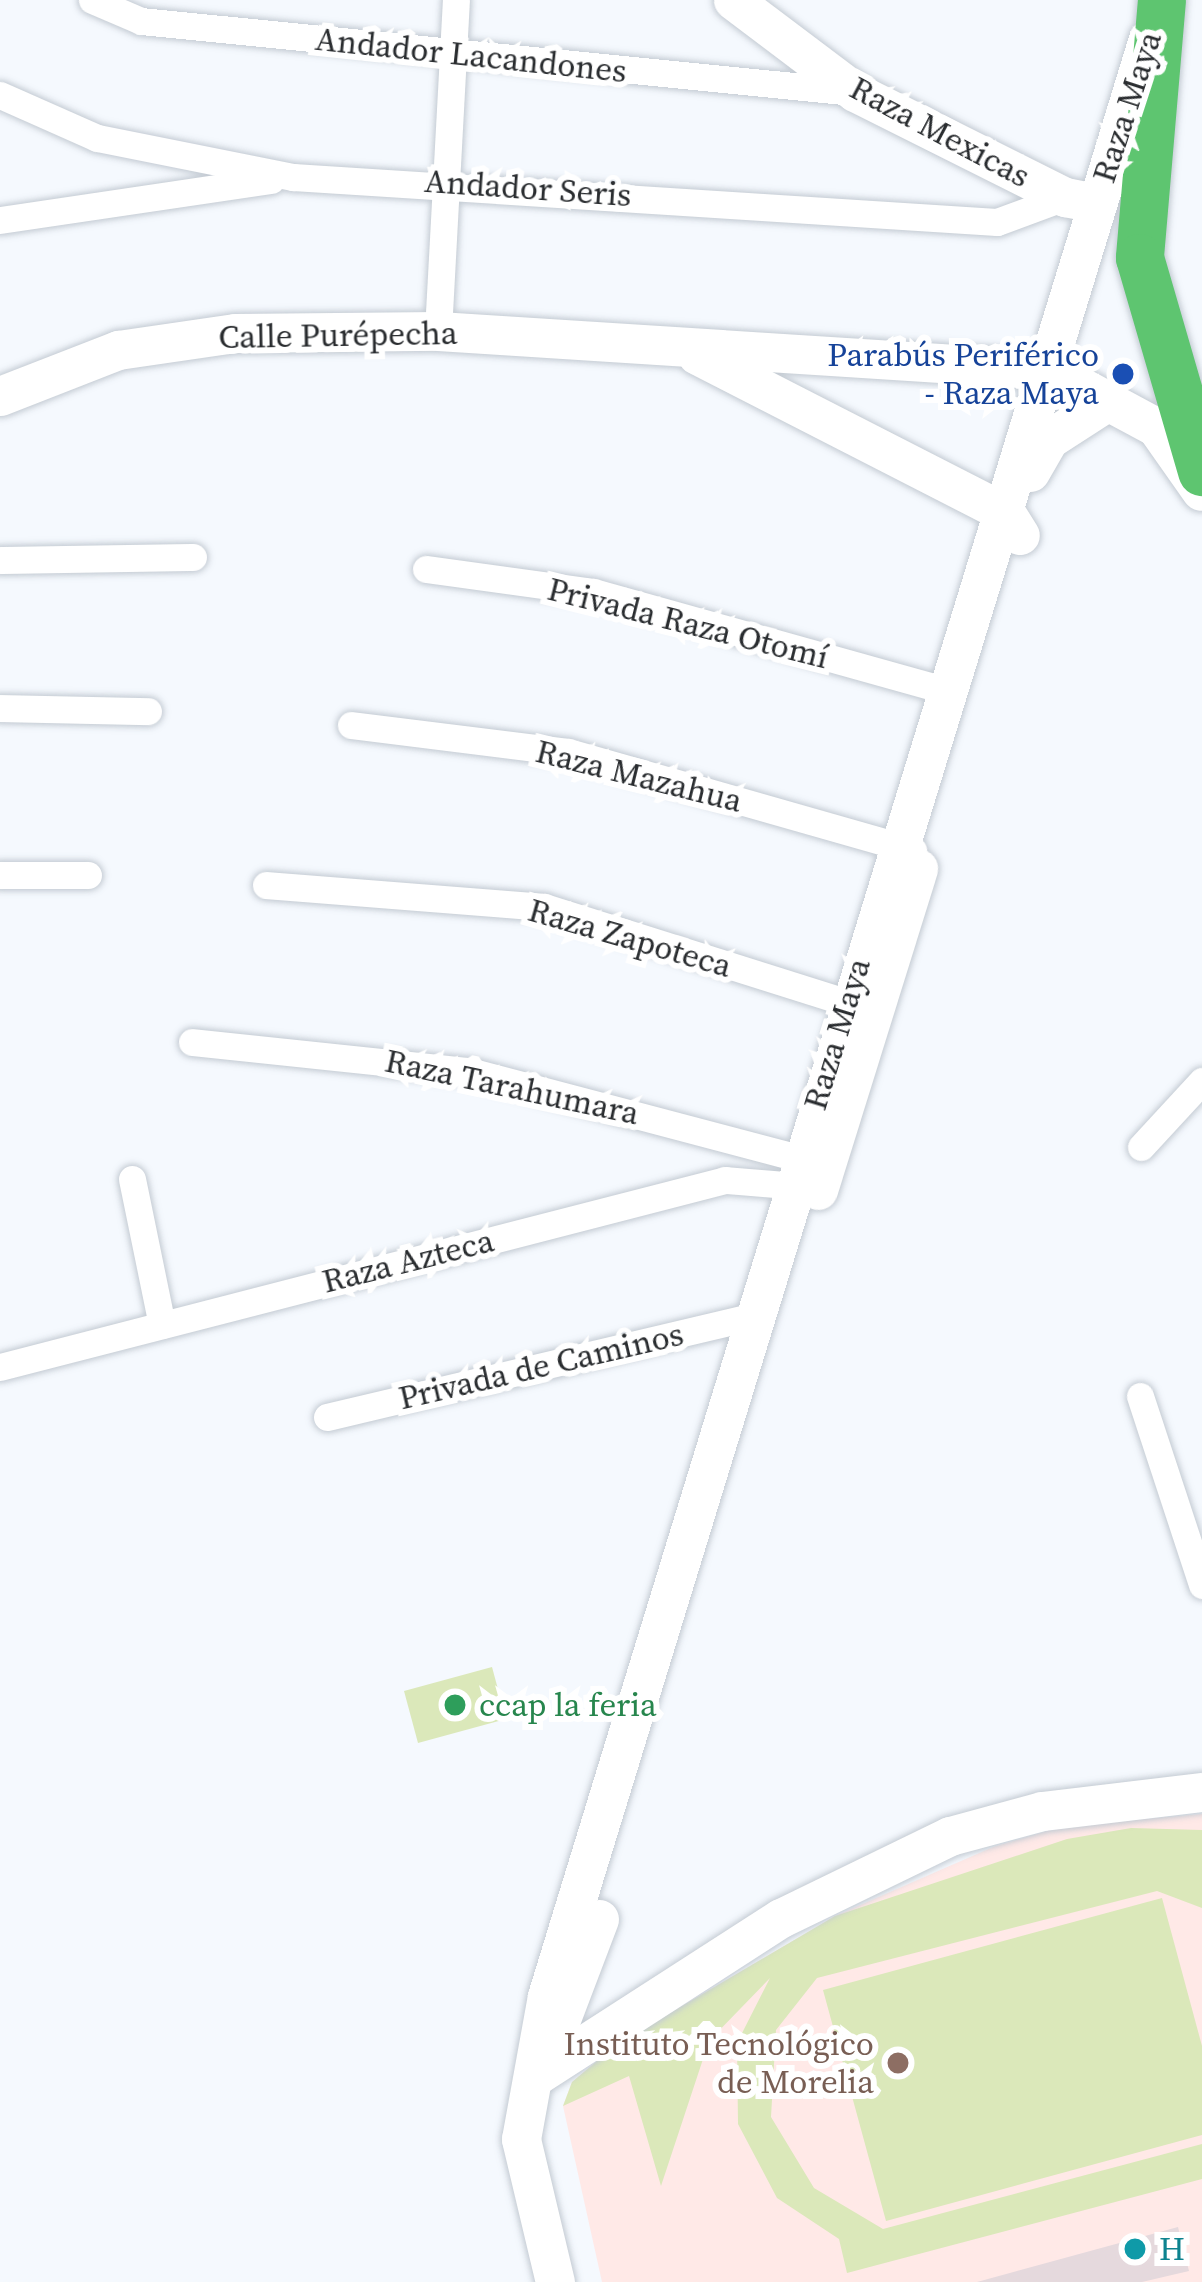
<!DOCTYPE html>
<meta charset="utf-8">
<style>
body{margin:0}
#map{position:relative;width:1202px;height:2282px;overflow:hidden;background:#f5f9fe;font-family:"Source Serif 4",serif}
div>[style]{position:absolute}
[style*='--x']{left:calc(var(--x)*1px);top:calc(var(--y)*1px);width:calc(var(--w)*1px);rotate:calc(var(--a)*1deg)}
.education>*{inset:0;background:#ffe9e7}
.green>*{inset:0;background:#dbe8ba}
.building>*{inset:0;background:#e5d9dd}
.roads{filter:drop-shadow(0 0 3px #c4cbd3) drop-shadow(0 0 3px #c4cbd3)}
.street>*{height:27px;margin:-13.5px;padding:0 13.5px;transform-origin:13.5px;border-radius:13.5px;background:#fff}
.secondary>*{height:39px;margin:-19.5px;padding:0 19.5px;transform-origin:19.5px;border-radius:19.5px;background:#fff}
.highway>*{height:48px;margin:-24px;padding:0 24px;transform-origin:24px;border-radius:24px;background:#5ec570}
.dots>*{width:33px;height:33px;translate:-50% -50%;box-sizing:border-box;border:6px solid #fff;border-radius:50%}
span{translate:-50% -50%;white-space:nowrap;text-align:center;line-height:1.15;-webkit-text-stroke:12px #fff;paint-order:stroke}
.street-label{font-size:33px;color:#292c2f}
.transit-label{font-size:33px;color:#164399}
.right{translate:-100% -50%;text-align:right}
.leisure-label{font-size:33px;color:#27864d}
.left{translate:0 -50%;text-align:left}
.education-label{font-size:33px;color:#785e54}
.culture-label{font-size:33px;color:#0d838f}
</style>
<div id="map">
<div class="education">
<i style="clip-path:polygon(1202px 1814px,1202px 2282px,602px 2282px,563px 2106px,572px 2082px,616px 2045px,835px 1916px,993px 1847px,1064px 1826px)"></i>
</div>
<div class="green">
<i style="clip-path:polygon(492px 1667px,506px 1719px,418px 1743px,404px 1691px)"></i>
<i style="clip-path:polygon(1131px 1828px,1202px 1830px,1202px 1908px,1157px 1891px,817px 1978px,776px 2030px,771px 2117px,814px 2188px,883px 2229px,1202px 2144px,1202px 2179px,847px 2273px,839px 2239px,777px 2198px,738px 2124px,737px 2043px,770px 1978px,709px 2041px,661px 2186px,629px 2076px,563px 2106px,572px 2082px,616px 2045px,835px 1916px,1067px 1839px)"></i>
<i style="clip-path:polygon(1162px 1898px,1202px 2046px,1202px 2135px,886px 2221px,823px 1990px)"></i>
</div>
<div class="building">
<i style="clip-path:polygon(1178px 2227px,1189px 2271px,1142px 2282px,977px 2282px)"></i>
</div>
<div class="roads">
<div class="street">
<i style="--x:92;--y:0;--w:53;--a:23.2"></i>
<i style="--x:141;--y:21;--w:717;--a:5.69"></i>
<i style="--x:0;--y:95;--w:106;--a:23.9"></i>
<i style="--x:97;--y:138;--w:200;--a:11.3"></i>
<i style="--x:293;--y:177;--w:705;--a:3.66"></i>
<i style="--x:997;--y:222;--w:72;--a:-20.2"></i>
<i style="--x:0;--y:220;--w:274;--a:-8.4"></i>
<i style="--x:438;--y:331;--w:331;--a:-86.9"></i>
<i style="--x:0;--y:560;--w:193;--a:-0.9"></i>
<i style="--x:426;--y:569;--w:169;--a:7.8"></i>
<i style="--x:593;--y:592;--w:368;--a:15.6"></i>
<i style="--x:0;--y:708;--w:148;--a:1.2"></i>
<i style="--x:351;--y:725;--w:219;--a:7.1"></i>
<i style="--x:568;--y:752;--w:359;--a:15.9"></i>
<i style="--x:0;--y:875;--w:88;--a:0"></i>
<i style="--x:266;--y:885;--w:279;--a:4.5"></i>
<i style="--x:544;--y:907;--w:317;--a:17.5"></i>
<i style="--x:192;--y:1042;--w:279;--a:6"></i>
<i style="--x:469;--y:1071;--w:359;--a:14.8"></i>
<i style="--x:1141;--y:1147;--w:90;--a:-47.3"></i>
<i style="--x:132;--y:1179;--w:149;--a:78.4"></i>
<i style="--x:0;--y:1367;--w:749;--a:-14.46"></i>
<i style="--x:725;--y:1180;--w:86;--a:4.7"></i>
<i style="--x:1140;--y:1396;--w:199;--a:71.8"></i>
<i style="--x:327;--y:1417;--w:440;--a:-13.3"></i>
</div>
<div class="secondary">
<i style="--x:733;--y:0;--w:153;--a:37"></i>
<i style="--x:855;--y:92;--w:235;--a:26.6"></i>
<i style="--x:1065;--y:197;--w:33;--a:11"></i>
<i style="--x:697;--y:355;--w:347;--a:27.1"></i>
<i style="--x:1006;--y:513;--w:26;--a:58"></i>
<i style="--x:0;--y:396;--w:127;--a:-21.3"></i>
<i style="--x:118;--y:350;--w:118;--a:-8.3"></i>
<i style="--x:235;--y:333;--w:203;--a:-0.6"></i>
<i style="--x:438;--y:331;--w:613;--a:3.65"></i>
<i style="--x:1050;--y:370;--w:120;--a:28.3"></i>
<i style="--x:1156;--y:427;--w:78;--a:54.9"></i>
<i style="--x:1030;--y:472;--w:38;--a:-60"></i>
<i style="--x:1049;--y:439;--w:70;--a:-32.8"></i>
<i style="--x:818;--y:1190;--w:337;--a:-72.7"></i>
<i style="--x:550;--y:2048;--w:138;--a:-69.2"></i>
<i style="--x:537;--y:2075;--w:290;--a:-32.8"></i>
<i style="--x:781;--y:1918;--w:188;--a:-25.9"></i>
<i style="--x:950;--y:1836;--w:95;--a:-15.2"></i>
<i style="--x:1042;--y:1811;--w:161;--a:-6.8"></i>
<i style="--x:555;--y:2282;--w:147;--a:-103.4"></i>
<i style="--x:521;--y:2139;--w:145;--a:-79.7"></i>
<i style="--x:547;--y:1996;--w:2047;--a:-72.93"></i>
</div>
<div class="highway">
<i style="--x:1162;--y:0;--w:259;--a:94.9"></i>
<i style="--x:1140;--y:258;--w:223;--a:73.8"></i>
</div>
</div>
<div class="dots">
<i style="left:1123px;top:374px;background:#1a4fb4"></i>
<i style="left:455px;top:1705px;background:#2e9e5b"></i>
<i style="left:898px;top:2063px;background:#8d6e63"></i>
<i style="left:1135px;top:2249px;background:#0f9aa8"></i>
</div>
<div class="street-label">
<span style="left:471px;top:55px;rotate:6deg">Andador Lacandones</span>
<span style="left:1127px;top:107px;rotate:-72deg">Raza Maya</span>
<span style="left:940px;top:132px;rotate:28deg">Raza Mexicas</span>
<span style="left:528px;top:188px;rotate:4deg">Andador Seris</span>
<span style="left:338px;top:335px;rotate:-1deg">Calle Purépecha</span>
<span style="left:688px;top:623px;rotate:14deg">Privada Raza Otomí</span>
<span style="left:639px;top:776px;rotate:14deg">Raza Mazahua</span>
<span style="left:630px;top:938px;rotate:16deg">Raza Zapoteca</span>
<span style="left:837px;top:1034px;rotate:-73deg">Raza Maya</span>
<span style="left:512px;top:1087px;rotate:12deg">Raza Tarahumara</span>
<span style="left:408px;top:1261px;rotate:-14deg">Raza Azteca</span>
<span style="left:541px;top:1366px;rotate:-13deg">Privada de Caminos</span>
</div>
<div class="transit-label">
<span class="right" style="left:1099px;top:374px">Parabús Periférico<br>- Raza Maya</span>
</div>
<div class="leisure-label">
<span class="left" style="left:479px;top:1705px">ccap la feria</span>
</div>
<div class="education-label">
<span class="right" style="left:874px;top:2063px">Instituto Tecnológico<br>de Morelia</span>
</div>
<div class="culture-label">
<span class="left" style="left:1159px;top:2249px">H</span>
</div>
</div>
